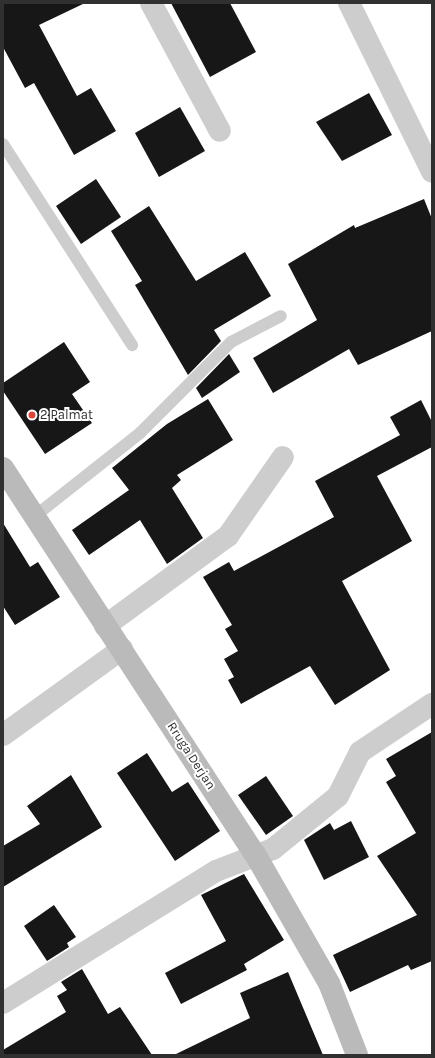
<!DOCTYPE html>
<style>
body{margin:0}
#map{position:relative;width:435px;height:1058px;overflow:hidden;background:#fff;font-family:Karla,sans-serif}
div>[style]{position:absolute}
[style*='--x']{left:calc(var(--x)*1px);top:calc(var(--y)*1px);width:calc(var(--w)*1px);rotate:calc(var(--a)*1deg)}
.building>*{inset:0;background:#171717}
.lane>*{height:12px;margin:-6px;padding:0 6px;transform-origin:6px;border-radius:6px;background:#cdcdcd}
.street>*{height:22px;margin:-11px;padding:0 11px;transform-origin:11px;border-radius:11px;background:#cdcdcd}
.secondary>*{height:22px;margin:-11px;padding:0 11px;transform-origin:11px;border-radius:11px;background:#bababa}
.dots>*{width:11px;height:11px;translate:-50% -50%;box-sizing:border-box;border:2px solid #fff;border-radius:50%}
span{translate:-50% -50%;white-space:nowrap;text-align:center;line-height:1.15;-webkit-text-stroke:4px #fff;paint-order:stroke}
.poi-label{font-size:13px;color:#303030}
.left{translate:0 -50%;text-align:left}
.street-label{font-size:13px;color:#303030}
.frame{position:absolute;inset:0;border:4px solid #303030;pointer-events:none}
</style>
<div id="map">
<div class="building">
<i style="clip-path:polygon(3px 3px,85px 3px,39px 25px,77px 96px,91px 88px,116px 131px,74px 155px,34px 83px,25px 88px,3px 47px)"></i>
<i style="clip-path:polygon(171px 3px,230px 3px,256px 52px,210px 77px)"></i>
<i style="clip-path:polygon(369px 93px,392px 135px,342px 161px,316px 122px)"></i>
<i style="clip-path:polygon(180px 107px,205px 151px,159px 177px,135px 133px)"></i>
<i style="clip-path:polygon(96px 179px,121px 217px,81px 244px,56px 206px)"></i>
<i style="clip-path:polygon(424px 199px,432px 219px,432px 331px,358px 365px,349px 349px,273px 393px,253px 358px,317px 320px,288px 264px,354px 225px,355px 228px)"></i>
<i style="clip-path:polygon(149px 206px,196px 281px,245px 252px,271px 296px,214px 330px,221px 341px,188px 375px,135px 285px,142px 281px,111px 231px)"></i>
<i style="clip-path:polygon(64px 342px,90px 382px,72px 394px,92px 423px,45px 454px,3px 391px,3px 383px)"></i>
<i style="clip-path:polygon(229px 354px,240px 372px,202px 398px,196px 388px)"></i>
<i style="clip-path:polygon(208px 399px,233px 440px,177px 475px,181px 480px,172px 488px,203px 538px,167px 564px,140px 520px,89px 555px,72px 530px,129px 490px,112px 468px,167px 424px)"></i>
<i style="clip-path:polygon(421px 400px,432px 422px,432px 447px,377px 476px,412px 541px,342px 581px,390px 670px,335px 705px,310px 666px,241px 704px,228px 680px,234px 677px,224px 659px,238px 651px,225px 629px,232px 625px,203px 577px,229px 562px,234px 571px,334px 517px,315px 481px,400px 435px,390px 417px)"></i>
<i style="clip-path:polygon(3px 523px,30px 567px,38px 562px,60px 597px,15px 625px,3px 606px)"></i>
<i style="clip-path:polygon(432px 732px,432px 961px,411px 970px,408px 965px,350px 992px,333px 955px,417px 915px,377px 856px,416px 833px,386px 782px,396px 776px,386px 759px)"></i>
<i style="clip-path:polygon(147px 753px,172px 792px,188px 782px,220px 831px,175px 861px,117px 773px)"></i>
<i style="clip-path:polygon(71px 775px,102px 827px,3px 887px,3px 846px,40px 824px,27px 806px)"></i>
<i style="clip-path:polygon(266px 776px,293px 816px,266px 835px,238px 795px)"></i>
<i style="clip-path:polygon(351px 821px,369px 857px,324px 880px,304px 840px,330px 823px,334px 830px)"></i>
<i style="clip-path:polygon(244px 874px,284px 940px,244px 964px,247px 970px,181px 1004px,165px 973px,226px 941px,201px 895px)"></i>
<i style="clip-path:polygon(54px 905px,76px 937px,67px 943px,69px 947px,47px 961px,24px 926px)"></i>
<i style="clip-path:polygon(82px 969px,108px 1014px,120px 1007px,152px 1055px,3px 1055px,3px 1050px,66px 1012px,57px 996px,67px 990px,61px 982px)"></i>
<i style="clip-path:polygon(288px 972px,323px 1055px,174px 1055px,250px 1018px,240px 993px)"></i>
</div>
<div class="lane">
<i style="--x:3;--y:144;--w:239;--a:57.3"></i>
<i style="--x:35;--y:516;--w:134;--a:-38.3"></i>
<i style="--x:140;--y:433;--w:129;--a:-45"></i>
<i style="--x:231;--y:342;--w:56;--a:-27.5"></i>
</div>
<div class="street">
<i style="--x:151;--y:3;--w:145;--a:61.7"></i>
<i style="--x:349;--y:3;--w:188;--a:63.8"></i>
<i style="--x:105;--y:626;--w:152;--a:-36.2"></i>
<i style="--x:228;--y:536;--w:96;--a:-55.2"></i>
<i style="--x:3;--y:735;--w:147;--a:-35.9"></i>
<i style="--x:3;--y:1003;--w:251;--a:-31.8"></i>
<i style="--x:216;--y:871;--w:61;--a:-21.1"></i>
<i style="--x:273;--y:849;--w:84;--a:-39.2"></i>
<i style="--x:338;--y:796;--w:49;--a:-63.4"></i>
<i style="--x:360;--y:752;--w:87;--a:-33.7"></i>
</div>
<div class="secondary">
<i style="--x:3;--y:468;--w:461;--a:56.9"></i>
<i style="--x:255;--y:854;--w:149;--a:60.2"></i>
<i style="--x:329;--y:983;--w:77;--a:68.7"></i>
</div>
<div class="dots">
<i style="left:32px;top:415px;background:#dd483d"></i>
</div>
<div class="poi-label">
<span class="left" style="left:40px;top:415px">2 Palmat</span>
</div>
<div class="street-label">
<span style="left:191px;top:756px;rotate:57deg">Rruga Derjan</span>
</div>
<div class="frame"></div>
</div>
